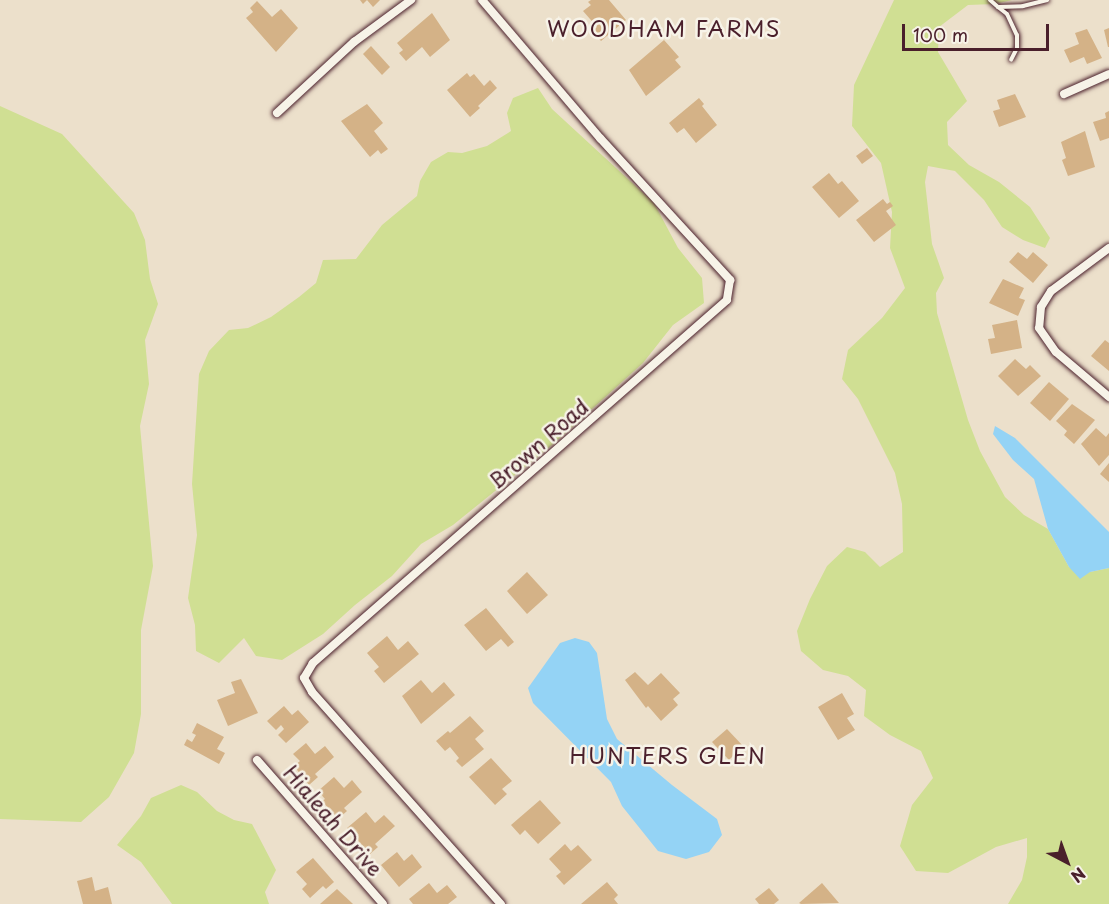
<!DOCTYPE html>
<style>
body{margin:0}
#map{position:relative;width:1109px;height:904px;overflow:hidden;background:#ece0cb;font-family:"Playpen Sans",sans-serif}
div>[style]{position:absolute}
[style*='--x']{left:calc(var(--x)*1px);top:calc(var(--y)*1px);width:calc(var(--w)*1px);rotate:calc(var(--a)*1deg)}
.green>*{inset:0;background:#d0df93}
.water>*{inset:0;background:#94d3f5}
.building>*{inset:0;background:#d4b287}
.roads{filter:drop-shadow(0 0 2px #4a1f2b) drop-shadow(0 0 2px #4a1f2b)}
.lane>*{height:4px;margin:-2px;padding:0 2px;transform-origin:2px;border-radius:2px;background:#f7f3e8}
.street>*{height:8px;margin:-4px;padding:0 4px;transform-origin:4px;border-radius:4px;background:#f7f3e8}
span{translate:-50% -50%;white-space:nowrap;text-align:center;line-height:1.15;-webkit-text-stroke:5px #f7f3e8;paint-order:stroke}
.street-label{font-size:21px;color:#4a1f2b}
.neighbourhood-label{font-size:22px;color:#4a1f2b;letter-spacing:1.5px}
.north{position:absolute;left:1037px;top:832px;width:60px;height:60px;-webkit-text-stroke:4px #f7f3e8;paint-order:stroke;rotate:139deg;font-size:16px;font-weight:700;line-height:24px;text-align:center;color:#4a1f2b}
.north::after{content:'';display:block;margin:auto;width:21px;height:27px;background:#4a1f2b;clip-path:polygon(50% 0,100% 100%,50% 72%,0 100%)}
.scale{position:absolute;left:902px;top:24px;width:147px;height:27px;box-sizing:border-box;border:3px solid #4a1f2b;border-top:0;padding-left:8px;font-size:18px;line-height:21px;white-space:nowrap;color:#4a1f2b;-webkit-text-stroke:4px #f7f3e8;paint-order:stroke}
</style>
<div id="map">
<div class="green">
<i style="clip-path:polygon(894px 0,1012px 0,995px 4px,968px 5px,939px 27px,938px 52px,967px 101px,947px 122px,948px 145px,969px 165px,999px 182px,1030px 207px,1050px 238px,1045px 248px,1023px 240px,1002px 227px,984px 200px,955px 171px,928px 166px,925px 182px,932px 244px,944px 278px,936px 293px,937px 313px,968px 420px,980px 451px,1005px 497px,1024px 515px,1048px 529px,1069px 567px,1090px 572px,1109px 568px,1109px 904px,1008px 904px,1022px 880px,1027px 857px,1027px 838px,996px 847px,948px 873px,916px 871px,900px 846px,912px 805px,933px 778px,921px 751px,890px 735px,864px 716px,866px 690px,848px 676px,823px 670px,801px 651px,797px 631px,810px 599px,827px 566px,847px 547px,865px 552px,880px 567px,903px 552px,902px 504px,895px 473px,858px 399px,842px 379px,848px 350px,882px 318px,905px 288px,890px 248px,892px 212px,881px 163px,852px 126px,854px 85px)"></i>
<i style="clip-path:polygon(538px 88px,552px 109px,654px 203px,678px 248px,702px 278px,704px 303px,673px 325px,643px 363px,552px 445px,453px 525px,421px 544px,392px 576px,355px 605px,323px 634px,282px 660px,256px 656px,244px 638px,219px 663px,196px 651px,195px 625px,188px 598px,197px 535px,192px 484px,199px 374px,209px 351px,229px 330px,248px 328px,271px 317px,299px 297px,316px 283px,323px 260px,356px 259px,382px 225px,417px 196px,420px 181px,431px 162px,448px 152px,462px 153px,487px 146px,511px 131px,507px 113px,513px 98px)"></i>
<i style="clip-path:polygon(0 106px,62px 134px,134px 213px,145px 240px,150px 279px,158px 304px,145px 340px,149px 384px,140px 426px,153px 566px,141px 630px,141px 714px,134px 753px,109px 797px,81px 822px,0 819px)"></i>
<i style="clip-path:polygon(181px 785px,197px 792px,217px 811px,234px 820px,252px 824px,276px 870px,265px 892px,269px 904px,172px 904px,141px 862px,117px 845px,141px 816px,151px 798px)"></i>
</div>
<div class="water">
<i style="clip-path:polygon(995px 426px,1015px 438px,1109px 532px,1109px 568px,1090px 572px,1080px 579px,1069px 567px,1048px 529px,1034px 479px,1013px 460px,993px 434px)"></i>
<i style="clip-path:polygon(575px 638px,589px 642px,597px 653px,607px 719px,617px 739px,672px 785px,717px 819px,722px 835px,709px 852px,686px 859px,658px 851px,622px 806px,611px 782px,533px 703px,528px 688px,560px 643px)"></i>
</div>
<div class="building">
<i style="clip-path:polygon(360px 0,380px 0,373px 7px,367px 0,363px 4px)"></i>
<i style="clip-path:polygon(591px 0,609px 0,626px 20px,601px 41px,592px 31px,597px 27px,583px 11px,591px 5px,588px 2px)"></i>
<i style="clip-path:polygon(257px 1px,272px 17px,281px 9px,298px 28px,276px 52px,246px 18px,253px 12px,250px 8px)"></i>
<i style="clip-path:polygon(432px 13px,450px 40px,430px 57px,422px 47px,406px 61px,399px 53px,403px 50px,397px 43px)"></i>
<i style="clip-path:polygon(1109px 28px,1109px 47px,1108px 47px,1104px 30px)"></i>
<i style="clip-path:polygon(1087px 29px,1102px 58px,1087px 64px,1084px 57px,1070px 63px,1064px 50px,1079px 44px,1075px 33px)"></i>
<i style="clip-path:polygon(664px 40px,679px 57px,675px 60px,681px 67px,646px 96px,629px 70px)"></i>
<i style="clip-path:polygon(371px 46px,390px 67px,382px 75px,363px 54px)"></i>
<i style="clip-path:polygon(467px 73px,470px 77px,474px 74px,484px 86px,490px 80px,497px 88px,478px 106px,480px 108px,470px 117px,447px 90px)"></i>
<i style="clip-path:polygon(1015px 94px,1026px 117px,999px 127px,993px 111px,1000px 109px,997px 100px)"></i>
<i style="clip-path:polygon(699px 98px,704px 104px,702px 106px,717px 125px,696px 143px,684px 128px,677px 133px,669px 123px)"></i>
<i style="clip-path:polygon(367px 104px,383px 123px,374px 131px,388px 149px,381px 154px,378px 150px,370px 157px,341px 121px)"></i>
<i style="clip-path:polygon(1109px 111px,1109px 138px,1100px 141px,1093px 122px,1106px 118px,1105px 113px)"></i>
<i style="clip-path:polygon(1085px 131px,1095px 167px,1068px 176px,1062px 160px,1066px 158px,1061px 142px)"></i>
<i style="clip-path:polygon(867px 148px,873px 156px,862px 164px,856px 156px)"></i>
<i style="clip-path:polygon(829px 173px,838px 184px,842px 181px,859px 201px,839px 218px,812px 187px)"></i>
<i style="clip-path:polygon(883px 199px,887px 204px,890px 202px,893px 206px,886px 211px,896px 225px,874px 242px,856px 220px)"></i>
<i style="clip-path:polygon(1018px 252px,1027px 259px,1033px 252px,1048px 265px,1033px 283px,1009px 262px)"></i>
<i style="clip-path:polygon(1003px 279px,1024px 288px,1019px 298px,1025px 300px,1018px 316px,989px 303px)"></i>
<i style="clip-path:polygon(1017px 320px,1022px 348px,991px 354px,988px 339px,995px 338px,992px 325px)"></i>
<i style="clip-path:polygon(1105px 340px,1109px 343px,1109px 371px,1091px 356px)"></i>
<i style="clip-path:polygon(1015px 359px,1026px 369px,1030px 365px,1041px 376px,1018px 396px,998px 376px)"></i>
<i style="clip-path:polygon(1049px 382px,1069px 399px,1050px 421px,1030px 403px)"></i>
<i style="clip-path:polygon(1072px 404px,1095px 420px,1074px 444px,1064px 435px,1067px 431px,1056px 421px)"></i>
<i style="clip-path:polygon(1096px 428px,1106px 437px,1109px 433px,1109px 455px,1099px 466px,1081px 444px)"></i>
<i style="clip-path:polygon(1109px 463px,1109px 482px,1100px 474px)"></i>
<i style="clip-path:polygon(527px 572px,548px 595px,527px 614px,507px 591px)"></i>
<i style="clip-path:polygon(486px 608px,514px 642px,508px 647px,501px 639px,486px 651px,464px 625px)"></i>
<i style="clip-path:polygon(387px 636px,398px 650px,408px 641px,419px 654px,384px 683px,374px 671px,379px 667px,367px 653px)"></i>
<i style="clip-path:polygon(635px 672px,648px 685px,661px 673px,680px 693px,673px 699px,678px 705px,661px 721px,648px 706px,646px 708px,625px 680px)"></i>
<i style="clip-path:polygon(241px 679px,258px 713px,228px 726px,217px 700px,235px 693px,231px 682px)"></i>
<i style="clip-path:polygon(421px 680px,432px 693px,444px 682px,455px 695px,421px 724px,402px 696px)"></i>
<i style="clip-path:polygon(842px 693px,854px 714px,847px 718px,855px 730px,838px 740px,818px 707px)"></i>
<i style="clip-path:polygon(284px 706px,292px 715px,298px 710px,309px 722px,286px 743px,278px 735px,284px 729px,281px 725px,276px 730px,267px 721px)"></i>
<i style="clip-path:polygon(470px 716px,484px 731px,475px 739px,484px 749px,462px 767px,456px 761px,459px 758px,450px 747px,445px 751px,436px 741px,448px 731px,450px 733px)"></i>
<i style="clip-path:polygon(197px 723px,224px 737px,217px 749px,225px 753px,219px 764px,184px 745px,187px 739px,192px 742px,196px 735px,192px 733px)"></i>
<i style="clip-path:polygon(727px 729px,743px 746px,729px 760px,712px 742px)"></i>
<i style="clip-path:polygon(306px 743px,315px 754px,325px 746px,334px 757px,315px 774px,318px 777px,309px 785px,294px 766px,300px 761px,293px 754px)"></i>
<i style="clip-path:polygon(491px 758px,512px 781px,502px 789px,507px 794px,495px 805px,469px 777px)"></i>
<i style="clip-path:polygon(334px 777px,344px 788px,352px 780px,362px 792px,344px 808px,347px 811px,338px 819px,322px 801px,325px 799px,318px 791px)"></i>
<i style="clip-path:polygon(540px 800px,561px 823px,538px 844px,525px 830px,520px 835px,511px 825px)"></i>
<i style="clip-path:polygon(366px 812px,375px 823px,384px 815px,395px 826px,375px 844px,378px 847px,370px 854px,347px 828px)"></i>
<i style="clip-path:polygon(565px 844px,571px 851px,578px 845px,592px 860px,564px 885px,556px 876px,561px 872px,549px 859px)"></i>
<i style="clip-path:polygon(397px 852px,404px 861px,412px 854px,422px 867px,399px 887px,381px 865px)"></i>
<i style="clip-path:polygon(313px 858px,334px 882px,326px 889px,323px 886px,310px 898px,302px 889px,307px 884px,296px 872px)"></i>
<i style="clip-path:polygon(92px 877px,95px 891px,108px 887px,112px 904px,83px 904px,77px 881px)"></i>
<i style="clip-path:polygon(607px 882px,618px 895px,614px 899px,618px 904px,581px 904px)"></i>
<i style="clip-path:polygon(429px 883px,437px 893px,447px 885px,457px 897px,448px 904px,413px 904px,409px 899px)"></i>
<i style="clip-path:polygon(822px 883px,839px 903px,801px 904px,799px 903px)"></i>
<i style="clip-path:polygon(769px 888px,779px 900px,774px 904px,759px 904px,755px 899px)"></i>
<i style="clip-path:polygon(337px 889px,353px 904px,320px 904px)"></i>
</div>
<div class="roads">
<div class="lane">
<i style="--x:990;--y:0;--w:11;--a:41"></i>
<i style="--x:998;--y:7;--w:25;--a:-2"></i>
<i style="--x:1023;--y:6;--w:25;--a:-14"></i>
<i style="--x:998;--y:7;--w:11;--a:38"></i>
<i style="--x:1007;--y:14;--w:23;--a:65"></i>
<i style="--x:1017;--y:35;--w:13;--a:90"></i>
<i style="--x:1017;--y:48;--w:13;--a:117"></i>
</div>
<div class="street">
<i style="--x:482;--y:0;--w:182;--a:49.5"></i>
<i style="--x:600;--y:138;--w:193;--a:47.5"></i>
<i style="--x:730;--y:280;--w:20;--a:99"></i>
<i style="--x:727;--y:300;--w:551;--a:138.76"></i>
<i style="--x:313;--y:663;--w:17;--a:121"></i>
<i style="--x:304;--y:678;--w:16;--a:60"></i>
<i style="--x:312;--y:692;--w:284;--a:48.3"></i>
<i style="--x:1064;--y:94;--w:49;--a:-24"></i>
<i style="--x:277;--y:113;--w:105;--a:-42.7"></i>
<i style="--x:354;--y:42;--w:71;--a:-36.4"></i>
<i style="--x:1109;--y:248;--w:72;--a:143.4"></i>
<i style="--x:1051;--y:291;--w:19;--a:122"></i>
<i style="--x:1041;--y:307;--w:21;--a:95"></i>
<i style="--x:1039;--y:328;--w:29;--a:55"></i>
<i style="--x:1056;--y:352;--w:70;--a:40.3"></i>
<i style="--x:257;--y:760;--w:191;--a:48.8"></i>
</div>
</div>
<div class="street-label">
<span style="left:538px;top:443px;rotate:-41deg">Brown Road</span>
<span style="left:334px;top:820px;rotate:49deg">Hialeah Drive</span>
</div>
<div class="neighbourhood-label">
<span style="left:664px;top:28px">WOODHAM FARMS</span>
<span style="left:668px;top:755px">HUNTERS GLEN</span>
</div>
<div class="north">N</div>
<div class="scale">100 m</div>
</div>
